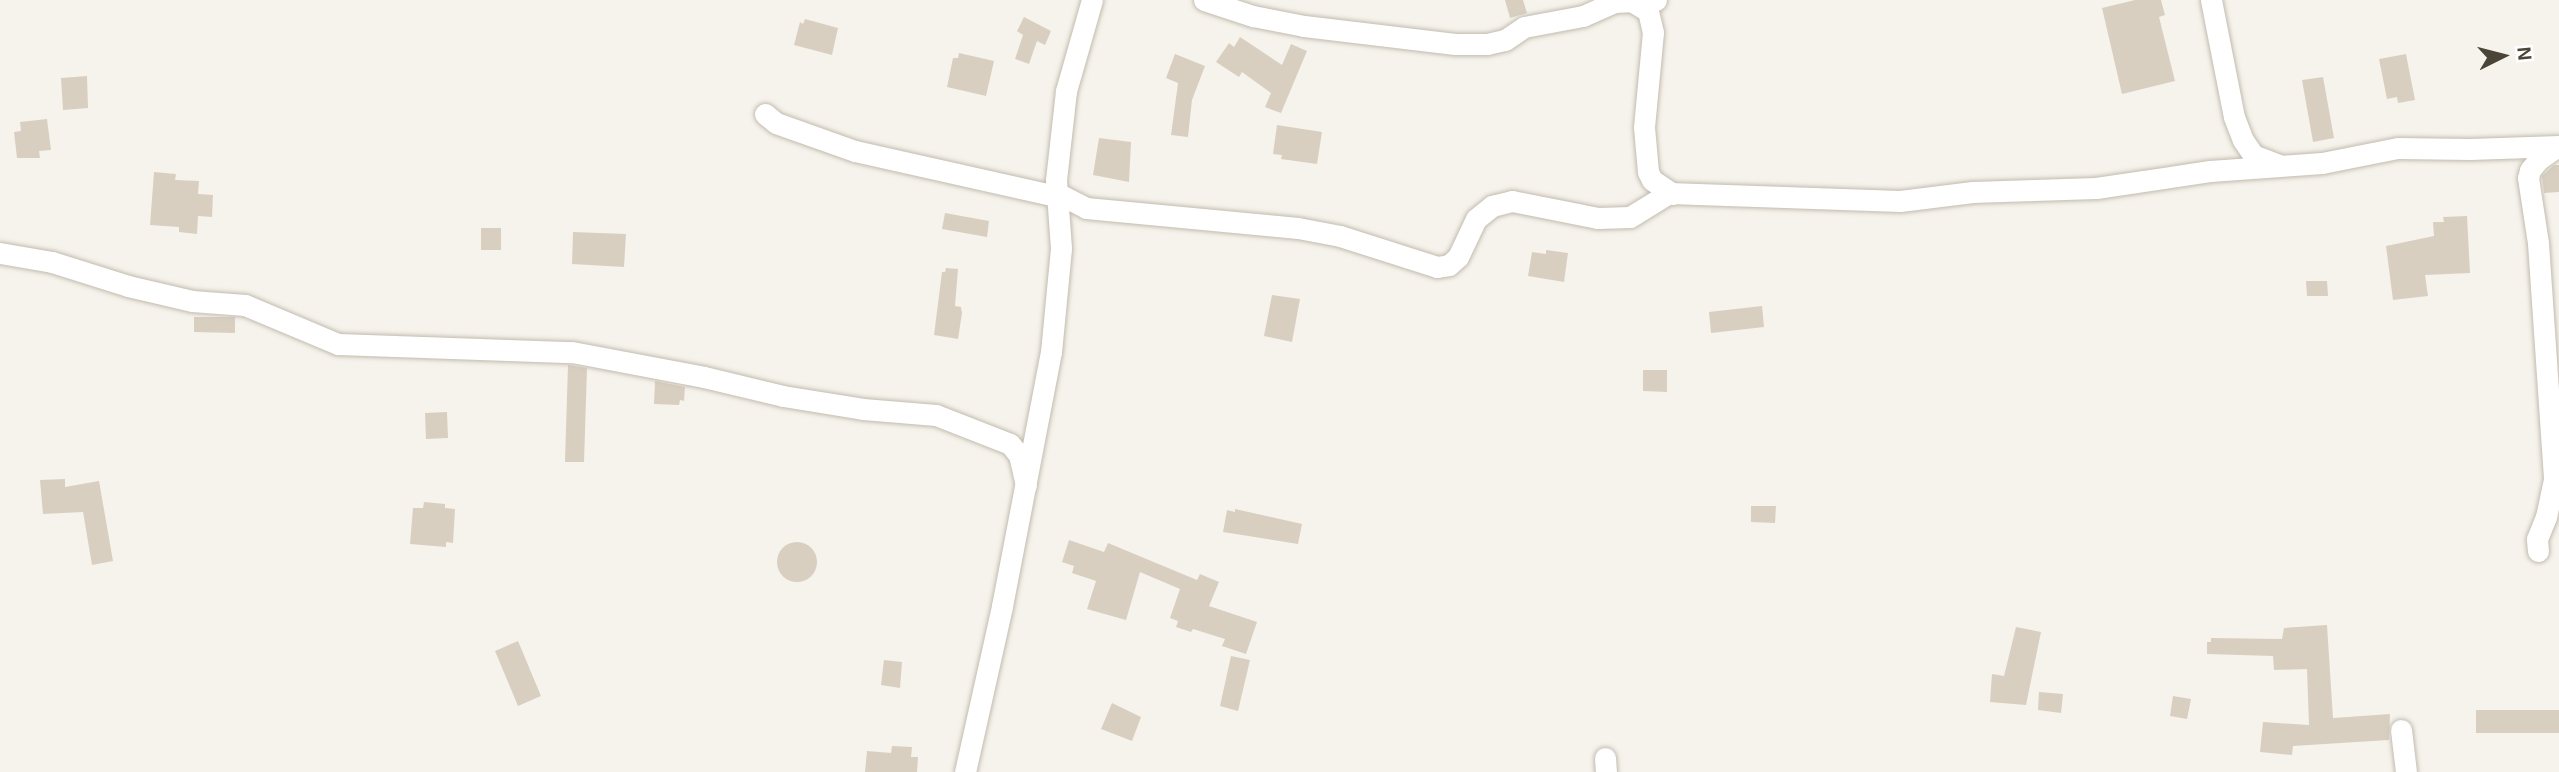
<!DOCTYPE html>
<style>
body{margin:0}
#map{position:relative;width:2559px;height:772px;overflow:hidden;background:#f6f3ec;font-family:Helvetica,sans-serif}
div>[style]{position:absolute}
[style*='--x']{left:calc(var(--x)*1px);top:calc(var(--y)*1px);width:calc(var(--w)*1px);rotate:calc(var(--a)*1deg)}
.building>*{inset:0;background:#d8cfc1}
.round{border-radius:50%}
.roads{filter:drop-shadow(0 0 2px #c2bbae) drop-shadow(0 0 2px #c2bbae)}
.street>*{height:21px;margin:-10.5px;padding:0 10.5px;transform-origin:10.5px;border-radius:10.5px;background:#fff}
span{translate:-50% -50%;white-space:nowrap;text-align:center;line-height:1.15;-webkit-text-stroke:6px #fff;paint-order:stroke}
.north{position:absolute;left:2468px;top:21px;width:70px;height:70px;-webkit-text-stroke:5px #fff;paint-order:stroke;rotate:84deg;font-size:19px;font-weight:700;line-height:28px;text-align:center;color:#4b4439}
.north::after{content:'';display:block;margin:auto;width:24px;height:32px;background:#4b4439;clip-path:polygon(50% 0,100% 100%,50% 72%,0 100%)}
</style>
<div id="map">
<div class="building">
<i style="clip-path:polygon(1505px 0,1523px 0,1527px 13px,1510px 18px)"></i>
<i style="clip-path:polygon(2135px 0,2161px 0,2165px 15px,2159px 17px,2175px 81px,2122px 94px,2102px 8px)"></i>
<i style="clip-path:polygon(1024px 17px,1051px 31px,1045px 45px,1037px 41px,1029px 64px,1015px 59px,1023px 35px,1017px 31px)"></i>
<i style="clip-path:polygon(805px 19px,838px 28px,832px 55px,794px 45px,800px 22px,803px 24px)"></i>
<i style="clip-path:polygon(1240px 37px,1282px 65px,1291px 44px,1307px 51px,1281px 113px,1265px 107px,1271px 93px,1242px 72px,1239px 77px,1216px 62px,1229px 43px,1234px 47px)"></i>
<i style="clip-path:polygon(959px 53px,994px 61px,986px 96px,947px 87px,953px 58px,958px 58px)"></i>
<i style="clip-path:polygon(1175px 54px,1205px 66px,1192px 100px,1188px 137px,1171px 135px,1178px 83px,1166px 78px)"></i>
<i style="clip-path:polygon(2406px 54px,2415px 100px,2398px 103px,2397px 97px,2387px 99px,2379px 59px)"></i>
<i style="clip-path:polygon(87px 76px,88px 108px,63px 110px,61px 78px)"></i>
<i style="clip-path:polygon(2323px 77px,2334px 138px,2313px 142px,2302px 80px)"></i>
<i style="clip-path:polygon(47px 119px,51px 150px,39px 151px,40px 158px,17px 158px,14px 132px,21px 131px,20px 122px)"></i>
<i style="clip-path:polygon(1277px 125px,1322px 132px,1317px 164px,1281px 159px,1282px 155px,1273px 154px)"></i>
<i style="clip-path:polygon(1099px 138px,1131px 142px,1129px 182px,1093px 175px)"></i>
<i style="clip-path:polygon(2554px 165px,2559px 165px,2559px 192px,2544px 193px,2542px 176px)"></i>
<i style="clip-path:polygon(154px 172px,176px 174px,175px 180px,199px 181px,198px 194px,213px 195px,212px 217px,198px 216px,197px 234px,179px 232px,179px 227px,150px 225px)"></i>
<i style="clip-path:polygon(945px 213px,989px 221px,987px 237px,942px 229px)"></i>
<i style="clip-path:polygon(2467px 216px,2470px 273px,2425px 275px,2428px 296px,2393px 300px,2386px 246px,2434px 236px,2433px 222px,2444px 222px,2443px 217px)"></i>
<i style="clip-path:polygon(481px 228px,501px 228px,501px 250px,481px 250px)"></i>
<i style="clip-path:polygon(573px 232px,626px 234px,624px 267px,572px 264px)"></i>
<i style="clip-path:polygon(1546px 250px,1568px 253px,1564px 282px,1528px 276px,1532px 252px,1546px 254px)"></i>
<i style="clip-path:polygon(946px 268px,958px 269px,955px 306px,961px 307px,962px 313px,958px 339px,934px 335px,942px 272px,945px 272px)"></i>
<i style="clip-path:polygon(2306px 281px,2327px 281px,2328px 296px,2307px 296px)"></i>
<i style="clip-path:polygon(1272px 295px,1300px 299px,1292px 342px,1264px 336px)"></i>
<i style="clip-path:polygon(1762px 306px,1764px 327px,1711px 333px,1709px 312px)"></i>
<i style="clip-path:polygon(194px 317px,235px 317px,235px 333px,194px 332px)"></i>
<i style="clip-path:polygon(568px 365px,587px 368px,584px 462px,565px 462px)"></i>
<i style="clip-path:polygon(1643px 370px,1667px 370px,1667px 392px,1643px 391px)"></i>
<i style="clip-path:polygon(655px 381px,685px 387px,684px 401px,680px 400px,679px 405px,654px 404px)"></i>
<i style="clip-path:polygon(447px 412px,448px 438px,426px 439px,425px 413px)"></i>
<i style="clip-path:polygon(65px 479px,65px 487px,99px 481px,113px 561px,92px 565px,83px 512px,43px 514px,40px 480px)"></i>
<i style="clip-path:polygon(424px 502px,445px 504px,445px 508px,455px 509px,453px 543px,446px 542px,446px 547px,410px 544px,413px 508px,423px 508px)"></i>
<i style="clip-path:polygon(1751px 506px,1776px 506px,1775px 523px,1751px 522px)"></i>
<i style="clip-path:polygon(1235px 509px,1302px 524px,1298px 544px,1223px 532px,1227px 510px,1235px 512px)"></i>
<i style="clip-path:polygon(1069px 540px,1104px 552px,1108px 543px,1197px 580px,1200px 574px,1219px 582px,1209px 606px,1257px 622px,1246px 654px,1222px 646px,1225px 639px,1193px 629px,1191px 632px,1176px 627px,1178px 621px,1170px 618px,1180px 589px,1140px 572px,1126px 620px,1087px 609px,1096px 581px,1072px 573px,1074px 566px,1062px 562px)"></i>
<i class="round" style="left:777px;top:542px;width:40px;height:40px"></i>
<i style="clip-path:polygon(2327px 625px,2333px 718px,2390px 714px,2389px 740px,2293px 746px,2292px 755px,2260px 752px,2263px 722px,2309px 725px,2307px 669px,2274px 670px,2273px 656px,2207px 654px,2207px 642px,2211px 642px,2211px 638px,2282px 639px,2284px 628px)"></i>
<i style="clip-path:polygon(2016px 627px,2041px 632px,2026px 705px,1990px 702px,1992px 674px,2004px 676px)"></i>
<i style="clip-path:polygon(518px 641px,541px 696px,518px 706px,495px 651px)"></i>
<i style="clip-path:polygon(1231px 656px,1250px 660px,1238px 711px,1220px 706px)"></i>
<i style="clip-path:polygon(884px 660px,902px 662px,900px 688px,881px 685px)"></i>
<i style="clip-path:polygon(2039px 692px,2063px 694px,2061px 713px,2038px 710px)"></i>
<i style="clip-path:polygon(2173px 696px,2191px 699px,2187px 719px,2170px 716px)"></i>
<i style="clip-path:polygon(1112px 703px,1141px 717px,1132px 741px,1101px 729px)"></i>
<i style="clip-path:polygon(2476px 710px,2559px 710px,2559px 733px,2476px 733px)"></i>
<i style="clip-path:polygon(892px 746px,912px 747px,911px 757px,918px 757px,917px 772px,865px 772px,867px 751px,891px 753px)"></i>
</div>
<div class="roads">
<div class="street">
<i style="--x:1204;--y:0;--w:52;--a:18.1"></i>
<i style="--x:1253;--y:16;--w:52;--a:11.1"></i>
<i style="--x:1304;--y:26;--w:152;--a:6.8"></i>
<i style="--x:1455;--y:44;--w:32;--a:0"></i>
<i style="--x:1487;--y:44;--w:18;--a:-13"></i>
<i style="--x:1505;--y:40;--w:23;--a:-34"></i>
<i style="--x:1524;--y:27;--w:60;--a:-10.6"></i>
<i style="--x:1583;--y:16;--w:34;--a:-24"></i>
<i style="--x:1614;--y:2;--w:42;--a:-2.7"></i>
<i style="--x:2211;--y:0;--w:119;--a:78.9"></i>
<i style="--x:2234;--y:117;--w:25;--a:69"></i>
<i style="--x:2243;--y:140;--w:18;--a:56"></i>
<i style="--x:2253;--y:155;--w:28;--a:21"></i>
<i style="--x:1633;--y:2;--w:17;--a:31"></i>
<i style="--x:1648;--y:11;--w:22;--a:77"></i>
<i style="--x:1653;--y:32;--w:95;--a:95.4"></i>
<i style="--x:1644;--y:127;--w:45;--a:84.9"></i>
<i style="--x:1648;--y:172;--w:9;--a:63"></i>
<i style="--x:1652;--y:180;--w:25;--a:34"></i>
<i style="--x:765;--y:114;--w:14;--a:39"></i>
<i style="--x:776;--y:123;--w:84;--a:19.5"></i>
<i style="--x:855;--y:151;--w:207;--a:12.6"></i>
<i style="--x:1057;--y:193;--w:33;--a:27"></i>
<i style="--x:1086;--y:208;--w:213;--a:5.4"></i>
<i style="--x:1298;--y:228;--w:43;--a:10.8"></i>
<i style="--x:1340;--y:236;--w:102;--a:17.7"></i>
<i style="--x:1437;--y:267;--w:12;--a:-9"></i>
<i style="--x:1449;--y:265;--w:12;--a:-42"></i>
<i style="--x:1458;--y:257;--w:42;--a:-64.7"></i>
<i style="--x:1476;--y:219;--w:21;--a:-39"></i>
<i style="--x:1492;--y:206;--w:21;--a:-14"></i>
<i style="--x:1512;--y:201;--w:88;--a:11.2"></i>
<i style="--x:1598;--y:218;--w:32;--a:-2"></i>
<i style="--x:1630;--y:217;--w:46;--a:-31.6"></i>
<i style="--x:1669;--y:193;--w:231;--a:2"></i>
<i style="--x:1900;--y:201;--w:73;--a:-7.1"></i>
<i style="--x:1972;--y:192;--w:124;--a:-1.8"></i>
<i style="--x:2096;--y:188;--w:115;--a:-8.5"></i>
<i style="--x:2210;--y:171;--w:112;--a:-4.1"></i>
<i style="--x:2322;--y:163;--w:77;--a:-11.2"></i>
<i style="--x:2398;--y:148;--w:72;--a:0.8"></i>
<i style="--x:2470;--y:149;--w:89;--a:-1.9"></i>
<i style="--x:0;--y:253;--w:53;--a:9.8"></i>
<i style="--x:52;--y:262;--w:80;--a:17.5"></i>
<i style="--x:128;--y:286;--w:66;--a:13.2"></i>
<i style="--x:192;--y:301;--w:53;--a:4.3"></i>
<i style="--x:245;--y:305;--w:101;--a:22.8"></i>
<i style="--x:338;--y:344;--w:234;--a:2"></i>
<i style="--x:572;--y:352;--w:134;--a:10.7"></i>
<i style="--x:704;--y:377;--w:81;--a:13.5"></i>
<i style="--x:783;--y:396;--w:81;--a:9.2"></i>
<i style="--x:863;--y:409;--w:73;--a:4.7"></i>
<i style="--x:936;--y:415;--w:79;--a:21.4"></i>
<i style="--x:1010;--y:444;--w:14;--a:51"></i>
<i style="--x:1019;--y:455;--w:31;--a:77"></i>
<i style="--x:2538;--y:551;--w:12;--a:-95"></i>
<i style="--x:2537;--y:539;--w:24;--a:-68"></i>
<i style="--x:2546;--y:517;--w:40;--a:-78"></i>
<i style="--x:2554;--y:478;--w:236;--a:-93.9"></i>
<i style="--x:2538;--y:243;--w:66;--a:-98.7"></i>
<i style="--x:2528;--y:178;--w:8;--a:-76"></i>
<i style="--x:2530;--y:170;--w:13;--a:-51"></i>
<i style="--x:2538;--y:160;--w:24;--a:-35"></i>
<i style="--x:2401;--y:730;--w:42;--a:83.2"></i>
<i style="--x:1605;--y:758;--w:14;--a:86"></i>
<i style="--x:965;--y:772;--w:170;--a:-77.4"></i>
<i style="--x:1002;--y:606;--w:259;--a:-79.1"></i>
<i style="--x:1051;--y:352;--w:104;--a:-84.5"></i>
<i style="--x:1061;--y:248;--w:68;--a:-94.2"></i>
<i style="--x:1056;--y:180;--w:90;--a:-83.6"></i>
<i style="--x:1066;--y:91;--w:95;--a:-74.1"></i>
</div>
</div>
<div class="north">N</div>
</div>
